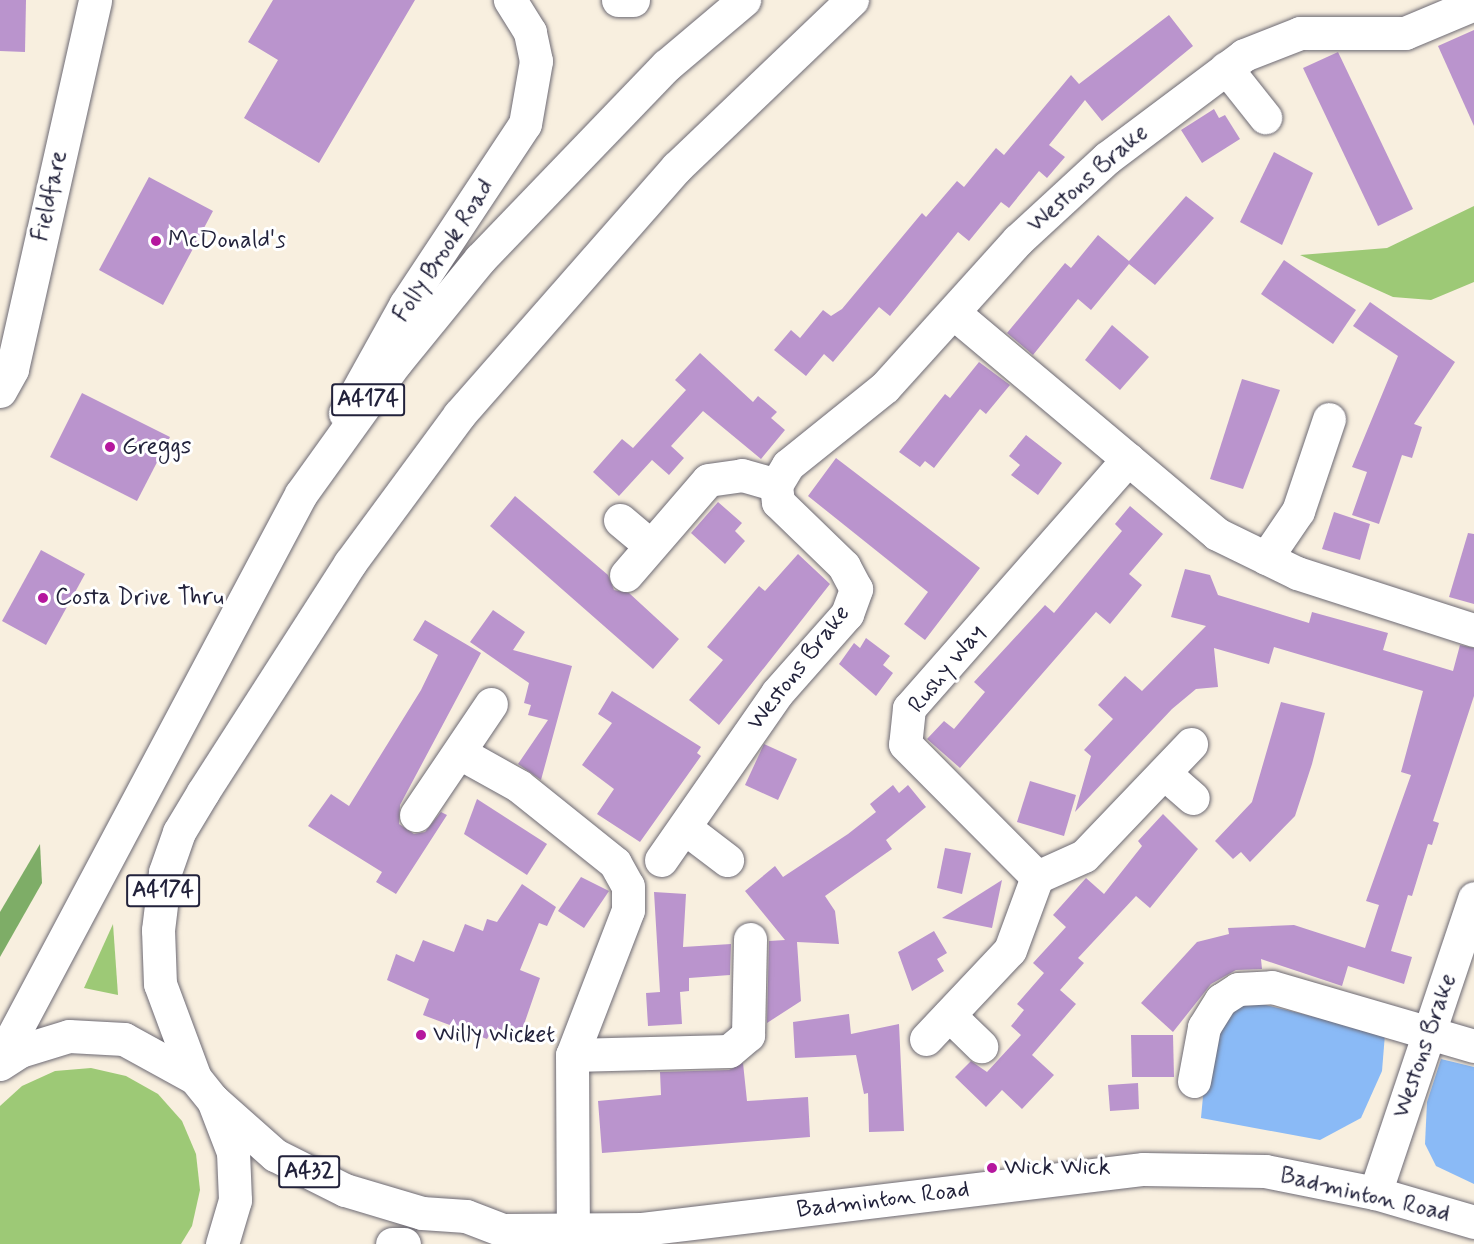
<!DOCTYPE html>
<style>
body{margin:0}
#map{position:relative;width:1474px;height:1244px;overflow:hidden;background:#f8efdf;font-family:Mynerve,sans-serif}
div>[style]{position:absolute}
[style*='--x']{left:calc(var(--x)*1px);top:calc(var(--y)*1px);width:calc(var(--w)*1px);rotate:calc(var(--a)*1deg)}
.green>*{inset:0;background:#9dc976}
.forest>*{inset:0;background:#7ead67}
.water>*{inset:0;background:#8abaf6}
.building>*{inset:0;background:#ba94cd}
.roads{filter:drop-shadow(0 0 2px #6d6a74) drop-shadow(0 0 2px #6d6a74)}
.minor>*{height:33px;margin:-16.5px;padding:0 16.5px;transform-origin:16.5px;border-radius:16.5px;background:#fff}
.major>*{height:33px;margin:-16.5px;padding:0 16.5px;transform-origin:16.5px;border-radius:16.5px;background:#fff}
.highway>*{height:33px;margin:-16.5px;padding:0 16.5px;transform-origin:16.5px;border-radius:16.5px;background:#fff}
.dots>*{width:16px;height:16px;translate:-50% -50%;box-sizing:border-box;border:3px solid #fff;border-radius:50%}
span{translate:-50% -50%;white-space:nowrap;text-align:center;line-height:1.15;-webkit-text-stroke:6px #fff;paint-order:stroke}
.shield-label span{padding:2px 4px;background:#fff;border:2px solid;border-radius:4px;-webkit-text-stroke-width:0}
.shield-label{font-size:22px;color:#22223b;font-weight:700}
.street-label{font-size:24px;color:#22223b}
.poi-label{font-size:24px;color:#22223b}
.left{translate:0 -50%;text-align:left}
</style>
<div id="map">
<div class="green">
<i style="clip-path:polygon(1474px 206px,1474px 282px,1431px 300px,1393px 297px,1300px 255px,1387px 248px)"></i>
<i style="clip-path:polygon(113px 924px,118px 995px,84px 988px)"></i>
<i style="clip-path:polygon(91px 1068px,126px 1076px,158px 1094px,182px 1121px,196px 1154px,200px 1190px,192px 1226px,181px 1244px,0 1244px,0 1106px,22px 1086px,55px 1071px)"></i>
</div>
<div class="forest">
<i style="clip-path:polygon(40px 844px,42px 883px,0 957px,0 912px)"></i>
</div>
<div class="water">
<i style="clip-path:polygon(1245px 1000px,1385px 1034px,1382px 1071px,1361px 1118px,1320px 1140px,1201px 1118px,1208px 1042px,1228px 1009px)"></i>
<i style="clip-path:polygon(1441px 1059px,1474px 1067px,1474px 1184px,1436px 1166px,1425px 1144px,1427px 1102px)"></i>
</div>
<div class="building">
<i style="clip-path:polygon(0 0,26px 0,25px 52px,0 51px)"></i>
<i style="clip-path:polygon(273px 0,415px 0,319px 163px,244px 118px,278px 60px,248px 42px)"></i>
<i style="clip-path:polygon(1169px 15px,1193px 46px,1102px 121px,1085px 100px,1049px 145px,1065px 157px,1047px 178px,1039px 171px,1009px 208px,1001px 202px,969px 241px,958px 232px,890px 316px,879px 307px,833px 362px,824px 354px,806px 376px,774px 350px,791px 330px,800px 338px,823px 310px,831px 316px,842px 309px,922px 213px,926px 217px,957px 181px,964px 187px,996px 148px,1004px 155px,1071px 75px,1079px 84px)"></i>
<i style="clip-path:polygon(1474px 30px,1474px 126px,1438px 46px)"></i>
<i style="clip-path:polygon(1338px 52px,1413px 209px,1378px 226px,1303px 68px)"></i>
<i style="clip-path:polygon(1214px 109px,1219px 118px,1225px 115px,1240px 139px,1202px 163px,1181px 130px)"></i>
<i style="clip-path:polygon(1274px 152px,1313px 173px,1282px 245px,1240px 222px)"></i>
<i style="clip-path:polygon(149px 177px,213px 211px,163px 305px,99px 270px)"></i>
<i style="clip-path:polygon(1186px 196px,1214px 218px,1155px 285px,1129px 264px,1091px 310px,1078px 299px,1033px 355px,1007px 333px,1065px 263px,1071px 268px,1098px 235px,1129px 261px)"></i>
<i style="clip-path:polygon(1284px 260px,1356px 310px,1333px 344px,1261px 294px)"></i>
<i style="clip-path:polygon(1370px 302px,1455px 362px,1414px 424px,1422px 427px,1412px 458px,1402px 455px,1379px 524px,1352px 515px,1367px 472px,1352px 467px,1398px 356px,1353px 326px)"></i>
<i style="clip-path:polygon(1112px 325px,1149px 357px,1120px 390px,1085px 360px)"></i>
<i style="clip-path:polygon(700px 353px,753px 402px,758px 396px,777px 412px,771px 418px,785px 430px,761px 459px,703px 411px,671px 446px,684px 458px,669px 475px,652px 460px,619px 496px,593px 472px,622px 439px,633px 448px,686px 390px,675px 380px)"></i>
<i style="clip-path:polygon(979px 362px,1010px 385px,986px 414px,980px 409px,934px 468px,925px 461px,920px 467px,899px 452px,945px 394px,950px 398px)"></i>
<i style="clip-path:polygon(1242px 379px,1280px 390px,1243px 489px,1210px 479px)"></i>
<i style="clip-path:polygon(82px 393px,170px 437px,137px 501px,50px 457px)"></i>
<i style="clip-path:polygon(1026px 435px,1062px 463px,1038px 495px,1011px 475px,1020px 465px,1009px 456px)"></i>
<i style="clip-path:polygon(836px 458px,980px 568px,925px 640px,904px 624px,928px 592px,808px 496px)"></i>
<i style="clip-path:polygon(515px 496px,608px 575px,614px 590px,629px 593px,679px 639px,653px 669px,490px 526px)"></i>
<i style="clip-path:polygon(718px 502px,742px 523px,735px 531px,745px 541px,725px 564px,691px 533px)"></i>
<i style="clip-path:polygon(1130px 506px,1163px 534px,1129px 574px,1142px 585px,1110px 624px,1096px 612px,960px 768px,927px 739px,944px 721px,954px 729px,985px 692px,974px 682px,1045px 605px,1054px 613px,1122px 531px,1115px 524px)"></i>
<i style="clip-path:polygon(1334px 512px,1370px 524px,1360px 560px,1322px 549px)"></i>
<i style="clip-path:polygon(1468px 533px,1474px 534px,1474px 604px,1449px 597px)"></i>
<i style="clip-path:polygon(41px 550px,85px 574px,46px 645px,2px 621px)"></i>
<i style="clip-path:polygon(798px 554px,830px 584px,719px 725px,689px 700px,723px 660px,707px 647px,759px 586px,765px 591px)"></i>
<i style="clip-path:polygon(1185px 569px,1210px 575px,1218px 595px,1309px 623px,1312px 612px,1388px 633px,1383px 650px,1453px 671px,1460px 645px,1474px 648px,1474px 696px,1433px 821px,1439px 823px,1432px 845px,1428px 844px,1412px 896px,1408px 895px,1391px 951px,1412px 957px,1404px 984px,1348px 966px,1342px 986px,1261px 959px,1262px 969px,1236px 970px,1211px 984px,1173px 1032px,1141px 1003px,1197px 942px,1229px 934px,1228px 928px,1294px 925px,1365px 948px,1379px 905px,1366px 901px,1411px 775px,1401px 772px,1423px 691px,1274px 647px,1269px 664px,1214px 648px,1218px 687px,1196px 689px,1172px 709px,1075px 812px,1091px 756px,1084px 750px,1113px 719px,1098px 705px,1125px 676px,1142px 691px,1206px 626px,1171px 617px)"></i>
<i style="clip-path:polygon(493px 610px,525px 632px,513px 650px,572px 666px,541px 780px,518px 764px,548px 720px,528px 715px,531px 705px,524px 703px,529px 683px,470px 642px)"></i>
<i style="clip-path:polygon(425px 620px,481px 653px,400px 805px,399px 824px,414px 834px,425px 832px,441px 812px,447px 815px,396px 894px,376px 882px,382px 872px,308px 826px,331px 794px,349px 806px,421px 690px,438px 655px,413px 640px)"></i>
<i style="clip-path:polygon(866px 638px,890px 656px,883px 665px,893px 673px,876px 696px,839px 664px,854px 643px,860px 648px)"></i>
<i style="clip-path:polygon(612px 691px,701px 747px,697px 753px,701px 756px,640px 842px,597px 814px,614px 789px,582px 765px,612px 723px,598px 714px)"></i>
<i style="clip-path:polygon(1281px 702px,1325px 713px,1312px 764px,1295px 816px,1250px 862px,1241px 852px,1233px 859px,1215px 841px,1252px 802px)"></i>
<i style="clip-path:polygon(764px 744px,797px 759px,778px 800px,745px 785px)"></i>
<i style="clip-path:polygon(1030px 781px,1076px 795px,1064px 836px,1017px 822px)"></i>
<i style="clip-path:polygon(893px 785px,899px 793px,908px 785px,926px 807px,886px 840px,892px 849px,825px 896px,835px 911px,839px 944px,797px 942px,801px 1001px,767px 1023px,769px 941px,785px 940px,745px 891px,775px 866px,783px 877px,848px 834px,876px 812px,870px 804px)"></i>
<i style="clip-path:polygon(477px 799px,547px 844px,527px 875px,464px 834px)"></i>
<i style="clip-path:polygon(1163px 814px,1198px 849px,1150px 908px,1136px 896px,1078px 958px,1084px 963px,1060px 990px,1076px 1004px,1032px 1055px,1054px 1075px,1022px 1109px,1002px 1090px,986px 1107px,955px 1077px,971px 1061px,987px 1072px,1021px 1035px,1011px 1026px,1024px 1010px,1017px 1004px,1044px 973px,1033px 963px,1066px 927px,1053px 915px,1086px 878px,1104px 894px,1142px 846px,1138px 841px)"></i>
<i style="clip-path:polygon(945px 848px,971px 853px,962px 894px,937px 888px)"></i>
<i style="clip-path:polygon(581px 877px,609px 891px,584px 928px,558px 911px)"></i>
<i style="clip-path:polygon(1002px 880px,992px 928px,942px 918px)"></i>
<i style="clip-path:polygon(522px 884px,556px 907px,547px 926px,539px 923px,520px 970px,540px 978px,519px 1039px,492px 1030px,487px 1039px,423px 1015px,429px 999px,387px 980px,396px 954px,414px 962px,423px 940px,454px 952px,465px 924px,483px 931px,487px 919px,497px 922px)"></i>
<i style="clip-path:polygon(654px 892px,686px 894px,683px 947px,731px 944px,730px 975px,689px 978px,689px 991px,680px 992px,682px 1024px,648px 1026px,646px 993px,660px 992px)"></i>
<i style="clip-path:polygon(934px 931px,947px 953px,937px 959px,944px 971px,912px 991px,898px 952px)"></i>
<i style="clip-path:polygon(849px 1014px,851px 1034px,899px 1024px,904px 1131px,869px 1132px,868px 1093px,864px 1094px,856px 1055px,795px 1058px,793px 1022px)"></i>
<i style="clip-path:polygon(1131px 1035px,1173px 1035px,1174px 1077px,1132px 1077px)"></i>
<i style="clip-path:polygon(743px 1063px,747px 1101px,808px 1097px,810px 1137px,602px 1153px,598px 1101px,661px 1095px,660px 1072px,729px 1070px)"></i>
<i style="clip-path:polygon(1138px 1083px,1139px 1109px,1110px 1111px,1108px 1085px)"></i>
</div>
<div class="roads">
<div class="minor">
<i style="--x:618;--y:0;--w:15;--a:0"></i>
<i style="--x:1226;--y:68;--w:63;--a:51.5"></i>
<i style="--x:955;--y:314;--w:342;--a:40"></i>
<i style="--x:1217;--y:534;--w:89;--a:26"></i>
<i style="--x:1297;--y:573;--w:186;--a:17.9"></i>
<i style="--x:0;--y:391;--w:25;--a:-61"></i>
<i style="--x:12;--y:369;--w:378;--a:-77.3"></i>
<i style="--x:345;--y:413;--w:124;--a:-60.9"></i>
<i style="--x:405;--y:305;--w:217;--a:-56.5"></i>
<i style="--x:525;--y:124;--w:64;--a:-80.1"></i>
<i style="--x:536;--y:61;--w:30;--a:-102"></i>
<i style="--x:530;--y:32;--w:38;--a:-122"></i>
<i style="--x:1128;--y:459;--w:332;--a:131.3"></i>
<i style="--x:909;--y:708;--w:36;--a:96"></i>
<i style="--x:905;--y:744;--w:187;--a:45.2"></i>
<i style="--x:1037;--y:877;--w:51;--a:-24.1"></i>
<i style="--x:1084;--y:856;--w:155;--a:-46.3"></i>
<i style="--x:620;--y:520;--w:39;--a:40"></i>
<i style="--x:1266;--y:558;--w:57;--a:-55.8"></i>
<i style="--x:1298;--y:511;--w:97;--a:-71.4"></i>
<i style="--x:626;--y:575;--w:125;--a:-49.2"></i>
<i style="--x:708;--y:480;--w:34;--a:-8"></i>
<i style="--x:742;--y:475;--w:35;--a:16"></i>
<i style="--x:460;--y:753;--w:68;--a:29.2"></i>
<i style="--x:519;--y:786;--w:123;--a:38.7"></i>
<i style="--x:615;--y:863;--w:26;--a:61"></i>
<i style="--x:628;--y:886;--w:24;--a:90"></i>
<i style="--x:628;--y:910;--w:155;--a:111.1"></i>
<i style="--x:572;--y:1055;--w:176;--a:89.7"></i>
<i style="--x:1164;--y:773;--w:38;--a:41"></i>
<i style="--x:416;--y:815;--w:134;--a:-56"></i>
<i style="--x:685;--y:828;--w:53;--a:37.3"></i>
<i style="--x:661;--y:860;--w:203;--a:-55.2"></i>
<i style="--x:777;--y:693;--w:106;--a:-48.5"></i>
<i style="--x:847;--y:614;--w:27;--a:-70"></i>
<i style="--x:856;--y:589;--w:26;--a:-118"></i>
<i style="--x:844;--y:566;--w:92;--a:-135.9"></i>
<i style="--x:778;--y:502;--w:17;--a:-97"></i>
<i style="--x:776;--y:485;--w:23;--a:-59"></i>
<i style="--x:788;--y:465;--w:124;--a:-38.8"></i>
<i style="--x:885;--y:387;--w:198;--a:-47.9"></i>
<i style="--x:1018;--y:240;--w:121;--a:-42.7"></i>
<i style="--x:1107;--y:158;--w:171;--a:-36.9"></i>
<i style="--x:1244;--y:55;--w:60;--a:-21.4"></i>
<i style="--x:1300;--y:33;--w:105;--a:0"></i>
<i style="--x:1405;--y:33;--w:75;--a:-22.8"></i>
<i style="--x:949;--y:1015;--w:45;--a:44.1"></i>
<i style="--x:926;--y:1039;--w:122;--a:-46.7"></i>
<i style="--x:1010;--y:950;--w:78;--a:-69.7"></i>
<i style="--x:572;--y:1055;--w:157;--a:-1.5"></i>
<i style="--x:729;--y:1051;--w:25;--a:-40"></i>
<i style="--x:748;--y:1035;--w:96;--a:-88.8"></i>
<i style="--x:1194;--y:1081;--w:55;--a:-79.5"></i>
<i style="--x:1204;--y:1027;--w:32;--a:-58"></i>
<i style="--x:1221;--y:1000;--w:20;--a:-33"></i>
<i style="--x:1238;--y:989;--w:34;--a:-3"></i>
<i style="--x:1272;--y:987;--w:210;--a:16.3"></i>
<i style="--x:1375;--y:1193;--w:311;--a:-71.4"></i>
</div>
<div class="major">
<i style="--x:213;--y:1100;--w:83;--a:41.6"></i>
<i style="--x:275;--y:1155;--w:78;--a:26.6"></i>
<i style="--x:345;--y:1190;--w:80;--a:16.6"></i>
<i style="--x:422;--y:1213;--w:44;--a:3.9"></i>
<i style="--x:466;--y:1216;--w:39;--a:21"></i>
<i style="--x:502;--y:1230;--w:140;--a:-0.4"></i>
<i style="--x:642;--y:1229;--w:505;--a:-6.83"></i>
<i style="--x:1143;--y:1169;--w:122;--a:0.9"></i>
<i style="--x:1265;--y:1171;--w:112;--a:11.3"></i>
<i style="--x:1375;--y:1193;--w:103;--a:16.3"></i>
<i style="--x:392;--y:1244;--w:12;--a:0"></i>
</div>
<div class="highway">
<i style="--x:0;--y:1060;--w:641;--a:-62"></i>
<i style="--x:301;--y:494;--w:163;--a:-54.3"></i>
<i style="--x:396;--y:362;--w:133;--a:-50.8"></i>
<i style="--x:480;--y:259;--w:269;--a:-46.1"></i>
<i style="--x:667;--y:65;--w:101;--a:-40.2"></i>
<i style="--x:0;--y:1064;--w:24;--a:-33"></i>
<i style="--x:20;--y:1051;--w:51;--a:-17"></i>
<i style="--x:69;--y:1036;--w:55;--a:3.1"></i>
<i style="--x:124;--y:1039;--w:81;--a:28.8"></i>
<i style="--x:195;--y:1078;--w:28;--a:51"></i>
<i style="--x:213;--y:1100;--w:56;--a:69"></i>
<i style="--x:233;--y:1152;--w:48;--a:87.6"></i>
<i style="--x:235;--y:1200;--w:46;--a:106.5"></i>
<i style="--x:195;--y:1078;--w:100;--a:-110.4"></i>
<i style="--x:160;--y:984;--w:54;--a:-92.1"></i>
<i style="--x:158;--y:930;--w:58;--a:-83.1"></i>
<i style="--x:165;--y:872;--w:42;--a:-70.7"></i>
<i style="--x:179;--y:832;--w:47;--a:-59"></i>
<i style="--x:203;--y:792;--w:272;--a:-57.3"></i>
<i style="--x:350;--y:563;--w:184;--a:-53.6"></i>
<i style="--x:459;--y:415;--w:330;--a:-48.7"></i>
<i style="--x:677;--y:167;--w:242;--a:-43.7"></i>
</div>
</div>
<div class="dots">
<i style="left:156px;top:241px;background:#b5179e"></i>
<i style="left:110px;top:447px;background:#b5179e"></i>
<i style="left:43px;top:598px;background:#b5179e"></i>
<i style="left:421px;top:1035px;background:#b5179e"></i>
<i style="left:992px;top:1168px;background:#b5179e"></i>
</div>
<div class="shield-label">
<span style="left:368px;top:400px">A4174</span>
<span style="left:163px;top:891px">A4174</span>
<span style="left:309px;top:1172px">A432</span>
</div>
<div class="street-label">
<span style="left:1088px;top:179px;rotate:-41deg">Westons Brake</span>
<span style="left:50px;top:196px;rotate:-78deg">Fieldfare</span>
<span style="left:444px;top:251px;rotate:-57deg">Folly Brook Road</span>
<span style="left:799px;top:668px;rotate:-52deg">Westons Brake</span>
<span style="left:947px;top:669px;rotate:-51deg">Rushy Way</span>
<span style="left:1425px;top:1046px;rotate:-71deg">Westons Brake</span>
<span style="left:1365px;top:1195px;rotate:13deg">Badminton Road</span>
<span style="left:883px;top:1200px;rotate:-7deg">Badminton Road</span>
</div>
<div class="poi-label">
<span class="left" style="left:168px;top:241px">McDonald's</span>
<span class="left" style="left:122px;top:447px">Greggs</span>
<span class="left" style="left:55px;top:598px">Costa Drive Thru</span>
<span class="left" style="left:433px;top:1035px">Willy Wicket</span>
<span class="left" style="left:1004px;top:1168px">Wick Wick</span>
</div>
</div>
